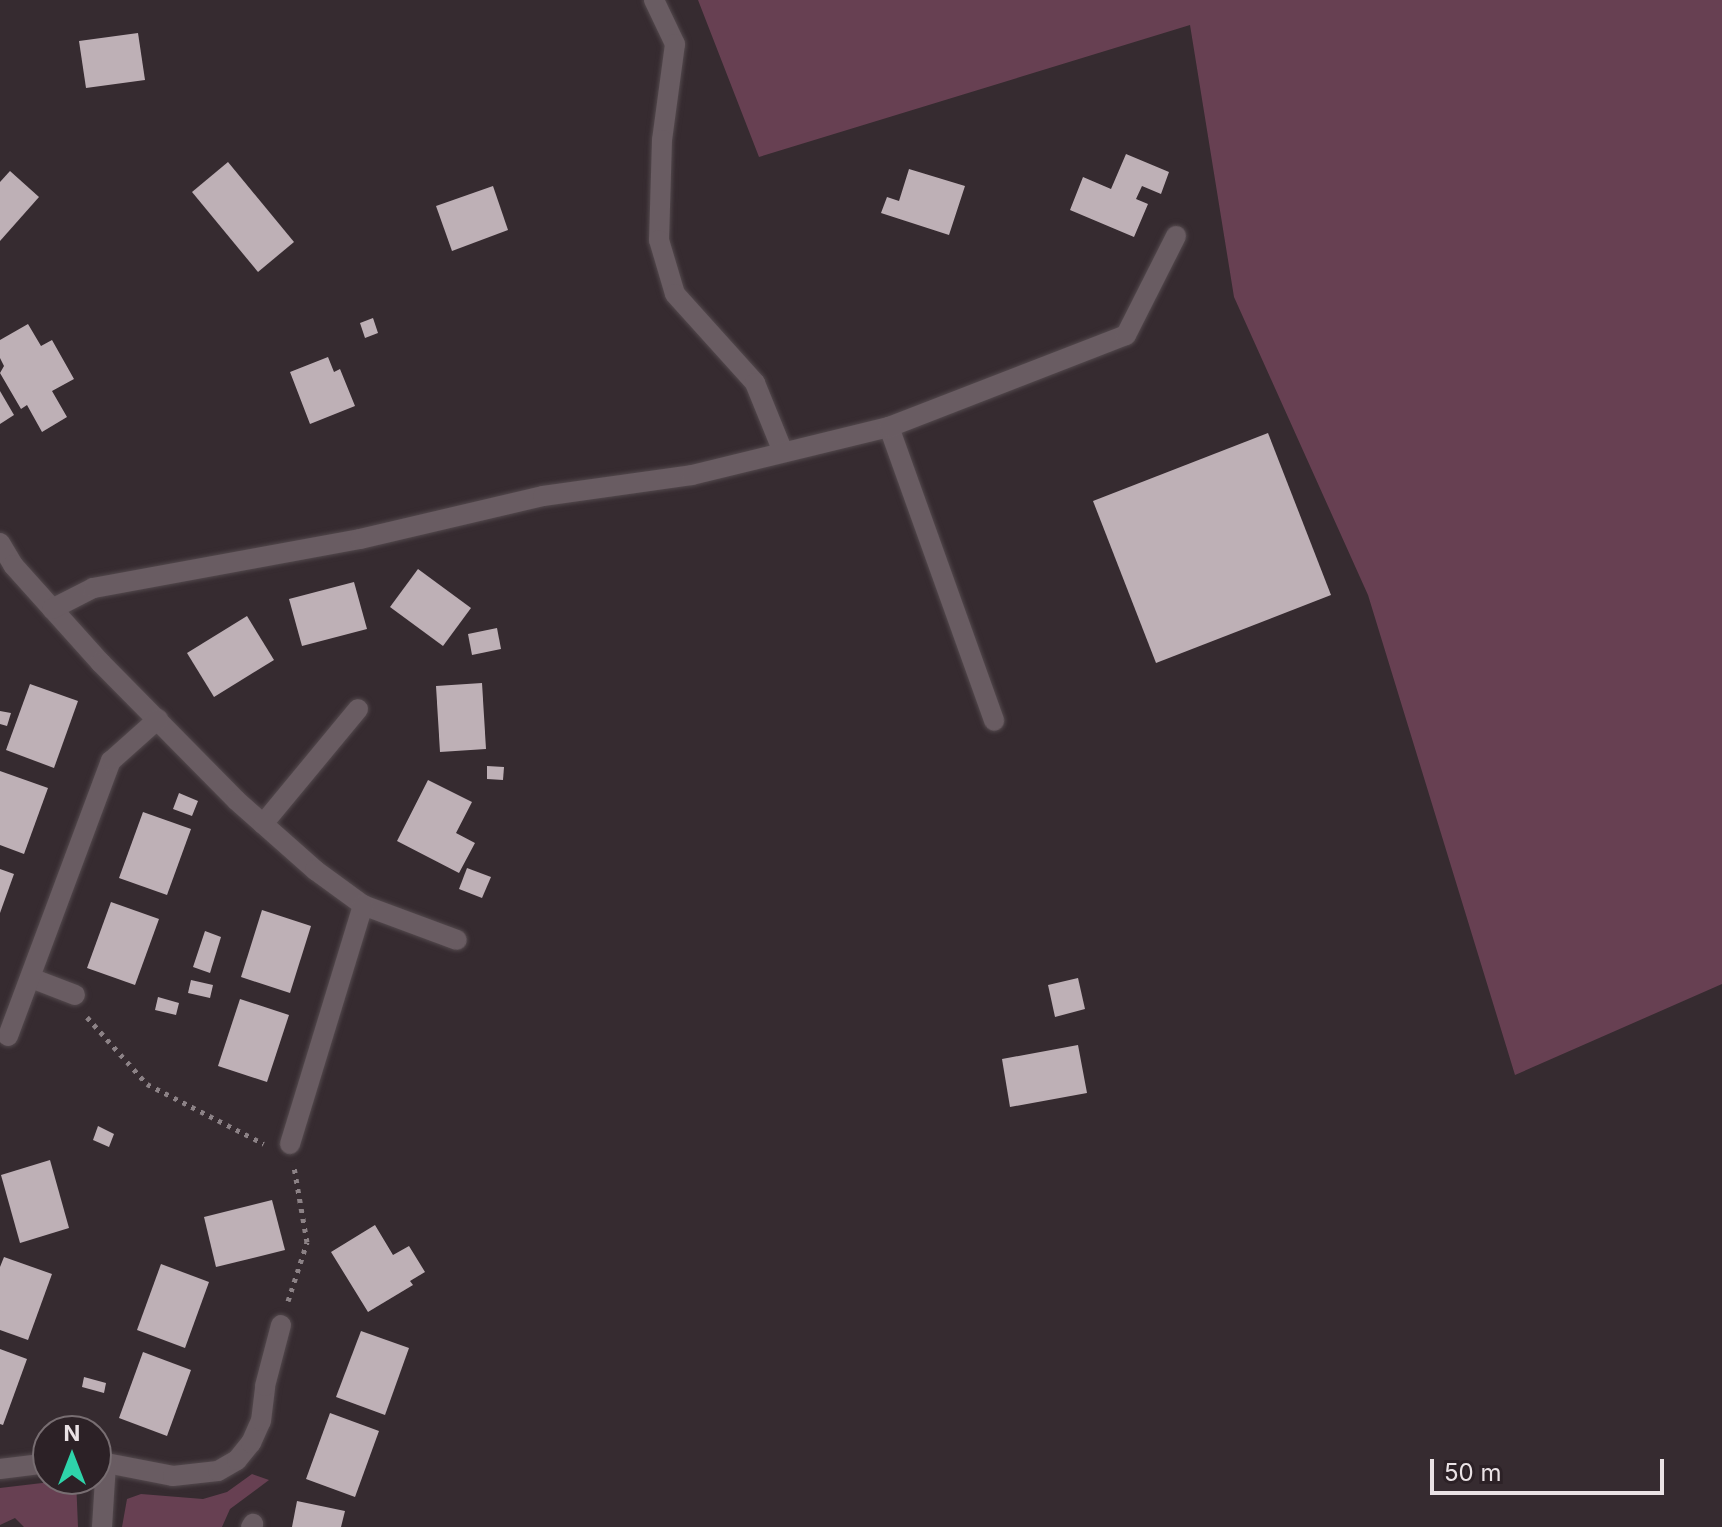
<!DOCTYPE html>
<style>
body{margin:0}
#map{position:relative;width:1722px;height:1527px;overflow:hidden;background:#362b30;font-family:Inter,sans-serif}
div>[style]{position:absolute}
[style*='--x']{left:calc(var(--x)*1px);top:calc(var(--y)*1px);width:calc(var(--w)*1px);rotate:calc(var(--a)*1deg)}
.green>*{inset:0;background:#674052}
.building>*{inset:0;background:#beb0b6}
.path>*{height:5px;margin-top:-2.5px;transform-origin:0;background:repeating-linear-gradient(90deg,#8c8286 0 4px,transparent 0 10px)}
.roads{filter:drop-shadow(0 0 2px #53494d) drop-shadow(0 0 2px #53494d)}
.minor>*{height:20px;margin:-10px;padding:0 10px;transform-origin:10px;border-radius:10px;background:#695c62}
span{translate:-50% -50%;white-space:nowrap;text-align:center;line-height:1.15;-webkit-text-stroke:8px #2c2126;paint-order:stroke}
.north{position:absolute;left:32px;top:1415px;width:80px;height:80px;box-sizing:border-box;background:#2c2126;border:2px solid #786e72;border-radius:50%;rotate:0deg;font-size:22px;font-weight:700;line-height:32px;text-align:center;color:#eae2e5}
.north::after{content:'';display:block;margin:auto;width:28px;height:36px;background:#2ed4aa;clip-path:polygon(50% 0,100% 100%,50% 72%,0 100%)}
.scale{position:absolute;left:1430px;top:1459px;width:234px;height:36px;box-sizing:border-box;border:4px solid #eae2e5;border-top:0;padding-left:10px;font-size:24px;line-height:28px;white-space:nowrap;color:#eae2e5;-webkit-text-stroke:6px #2c2126;paint-order:stroke}
</style>
<div id="map">
<div class="green">
<i style="clip-path:polygon(698px 0,1722px 0,1722px 984px,1515px 1075px,1368px 595px,1234px 297px,1190px 25px,759px 157px)"></i>
<i style="clip-path:polygon(252px 1474px,269px 1480px,230px 1509px,222px 1527px,122px 1527px,127px 1499px,141px 1494px,203px 1499px,227px 1492px)"></i>
<i style="clip-path:polygon(76px 1479px,78px 1527px,24px 1527px,15px 1518px,0 1525px,0 1488px)"></i>
</div>
<div class="building">
<i style="clip-path:polygon(138px 33px,145px 80px,86px 88px,79px 41px)"></i>
<i style="clip-path:polygon(1126px 154px,1169px 172px,1161px 194px,1142px 186px,1136px 199px,1148px 204px,1134px 237px,1070px 210px,1083px 177px,1111px 189px)"></i>
<i style="clip-path:polygon(228px 162px,294px 242px,258px 272px,192px 192px)"></i>
<i style="clip-path:polygon(909px 169px,965px 186px,949px 235px,881px 213px,887px 197px,899px 201px)"></i>
<i style="clip-path:polygon(10px 171px,39px 197px,0 241px,0 182px)"></i>
<i style="clip-path:polygon(493px 186px,508px 230px,452px 251px,436px 206px)"></i>
<i style="clip-path:polygon(373px 318px,378px 333px,365px 338px,360px 323px)"></i>
<i style="clip-path:polygon(28px 324px,41px 346px,52px 340px,74px 379px,52px 391px,67px 417px,42px 432px,27px 405px,21px 409px,0 373px,4px 366px,0 358px,0 340px)"></i>
<i style="clip-path:polygon(328px 357px,334px 372px,340px 369px,355px 406px,310px 424px,290px 372px)"></i>
<i style="clip-path:polygon(0 391px,14px 415px,0 424px)"></i>
<i style="clip-path:polygon(1268px 433px,1331px 595px,1156px 663px,1093px 501px)"></i>
<i style="clip-path:polygon(418px 569px,471px 608px,443px 646px,390px 607px)"></i>
<i style="clip-path:polygon(354px 582px,367px 629px,302px 646px,289px 599px)"></i>
<i style="clip-path:polygon(247px 616px,274px 660px,214px 697px,187px 653px)"></i>
<i style="clip-path:polygon(497px 628px,501px 649px,472px 655px,468px 634px)"></i>
<i style="clip-path:polygon(482px 683px,486px 749px,440px 752px,436px 686px)"></i>
<i style="clip-path:polygon(30px 684px,78px 701px,54px 768px,6px 750px)"></i>
<i style="clip-path:polygon(0 711px,11px 713px,7px 726px,0 724px)"></i>
<i style="clip-path:polygon(487px 766px,504px 767px,503px 780px,487px 779px)"></i>
<i style="clip-path:polygon(0 771px,48px 788px,24px 854px,0 845px)"></i>
<i style="clip-path:polygon(428px 780px,472px 802px,456px 833px,475px 843px,459px 873px,397px 841px)"></i>
<i style="clip-path:polygon(179px 793px,198px 801px,192px 816px,173px 809px)"></i>
<i style="clip-path:polygon(143px 812px,191px 829px,167px 895px,119px 878px)"></i>
<i style="clip-path:polygon(467px 868px,491px 877px,482px 898px,459px 889px)"></i>
<i style="clip-path:polygon(0 869px,14px 874px,0 913px)"></i>
<i style="clip-path:polygon(111px 902px,159px 919px,135px 985px,87px 968px)"></i>
<i style="clip-path:polygon(262px 910px,311px 926px,290px 993px,241px 977px)"></i>
<i style="clip-path:polygon(205px 931px,221px 937px,210px 973px,193px 967px)"></i>
<i style="clip-path:polygon(1078px 978px,1085px 1009px,1055px 1017px,1048px 985px)"></i>
<i style="clip-path:polygon(191px 980px,213px 985px,210px 998px,188px 993px)"></i>
<i style="clip-path:polygon(158px 997px,179px 1003px,176px 1015px,155px 1010px)"></i>
<i style="clip-path:polygon(240px 999px,289px 1015px,267px 1082px,218px 1066px)"></i>
<i style="clip-path:polygon(1078px 1045px,1087px 1093px,1010px 1107px,1002px 1059px)"></i>
<i style="clip-path:polygon(98px 1126px,114px 1134px,109px 1147px,93px 1140px)"></i>
<i style="clip-path:polygon(50px 1160px,69px 1228px,20px 1243px,1px 1175px)"></i>
<i style="clip-path:polygon(272px 1200px,285px 1250px,216px 1267px,204px 1217px)"></i>
<i style="clip-path:polygon(375px 1225px,393px 1255px,409px 1246px,425px 1272px,410px 1281px,413px 1285px,368px 1312px,331px 1252px)"></i>
<i style="clip-path:polygon(4px 1257px,52px 1274px,28px 1340px,0 1330px,0 1267px)"></i>
<i style="clip-path:polygon(161px 1264px,209px 1282px,185px 1348px,137px 1330px)"></i>
<i style="clip-path:polygon(361px 1331px,409px 1348px,385px 1415px,336px 1397px)"></i>
<i style="clip-path:polygon(0 1349px,27px 1359px,3px 1425px,0 1424px)"></i>
<i style="clip-path:polygon(143px 1352px,191px 1370px,167px 1436px,119px 1418px)"></i>
<i style="clip-path:polygon(84px 1377px,106px 1383px,104px 1393px,82px 1387px)"></i>
<i style="clip-path:polygon(330px 1413px,379px 1431px,355px 1497px,306px 1479px)"></i>
<i style="clip-path:polygon(297px 1501px,345px 1511px,341px 1527px,292px 1527px)"></i>
</div>
<div class="path">
<i style="--x:87;--y:1017;--w:90;--a:48.2"></i>
<i style="--x:147;--y:1084;--w:131;--a:27.1"></i>
<i style="--x:288;--y:1301;--w:62;--a:-72.1"></i>
<i style="--x:307;--y:1242;--w:76;--a:-99.8"></i>
</div>
<div class="roads">
<div class="minor">
<i style="--x:654;--y:0;--w:49;--a:64.5"></i>
<i style="--x:675;--y:44;--w:97;--a:97.7"></i>
<i style="--x:662;--y:140;--w:100;--a:91.7"></i>
<i style="--x:659;--y:240;--w:56;--a:73.5"></i>
<i style="--x:675;--y:294;--w:120;--a:48"></i>
<i style="--x:755;--y:383;--w:74;--a:67.9"></i>
<i style="--x:889;--y:427;--w:312;--a:70.3"></i>
<i style="--x:0;--y:543;--w:26;--a:59"></i>
<i style="--x:13;--y:565;--w:132;--a:48.1"></i>
<i style="--x:101;--y:663;--w:192;--a:45.4"></i>
<i style="--x:236;--y:800;--w:106;--a:41.5"></i>
<i style="--x:315;--y:870;--w:59;--a:36.1"></i>
<i style="--x:363;--y:905;--w:100;--a:20.4"></i>
<i style="--x:52;--y:609;--w:46;--a:-27.1"></i>
<i style="--x:93;--y:588;--w:271;--a:-10.4"></i>
<i style="--x:360;--y:539;--w:188;--a:-13.2"></i>
<i style="--x:543;--y:496;--w:150;--a:-8"></i>
<i style="--x:692;--y:475;--w:203;--a:-13.7"></i>
<i style="--x:889;--y:427;--w:254;--a:-21.2"></i>
<i style="--x:1126;--y:335;--w:111;--a:-63.2"></i>
<i style="--x:263;--y:824;--w:149;--a:-50.4"></i>
<i style="--x:31;--y:978;--w:47;--a:21.1"></i>
<i style="--x:8;--y:1036;--w:294;--a:-69.5"></i>
<i style="--x:111;--y:761;--w:63;--a:-41.8"></i>
<i style="--x:290;--y:1144;--w:250;--a:-73"></i>
<i style="--x:96;--y:1461;--w:78;--a:11"></i>
<i style="--x:173;--y:1476;--w:45;--a:-6.3"></i>
<i style="--x:218;--y:1471;--w:22;--a:-30"></i>
<i style="--x:237;--y:1460;--w:22;--a:-51"></i>
<i style="--x:251;--y:1443;--w:24;--a:-66"></i>
<i style="--x:261;--y:1421;--w:35;--a:-83"></i>
<i style="--x:265;--y:1386;--w:63;--a:-75.3"></i>
<i style="--x:0;--y:1469;--w:48;--a:-7.1"></i>
<i style="--x:102;--y:1527;--w:64;--a:-86.4"></i>
<i style="--x:251;--y:1527;--w:4;--a:-56"></i>
</div>
</div>
<div class="north">N</div>
<div class="scale">50 m</div>
</div>
